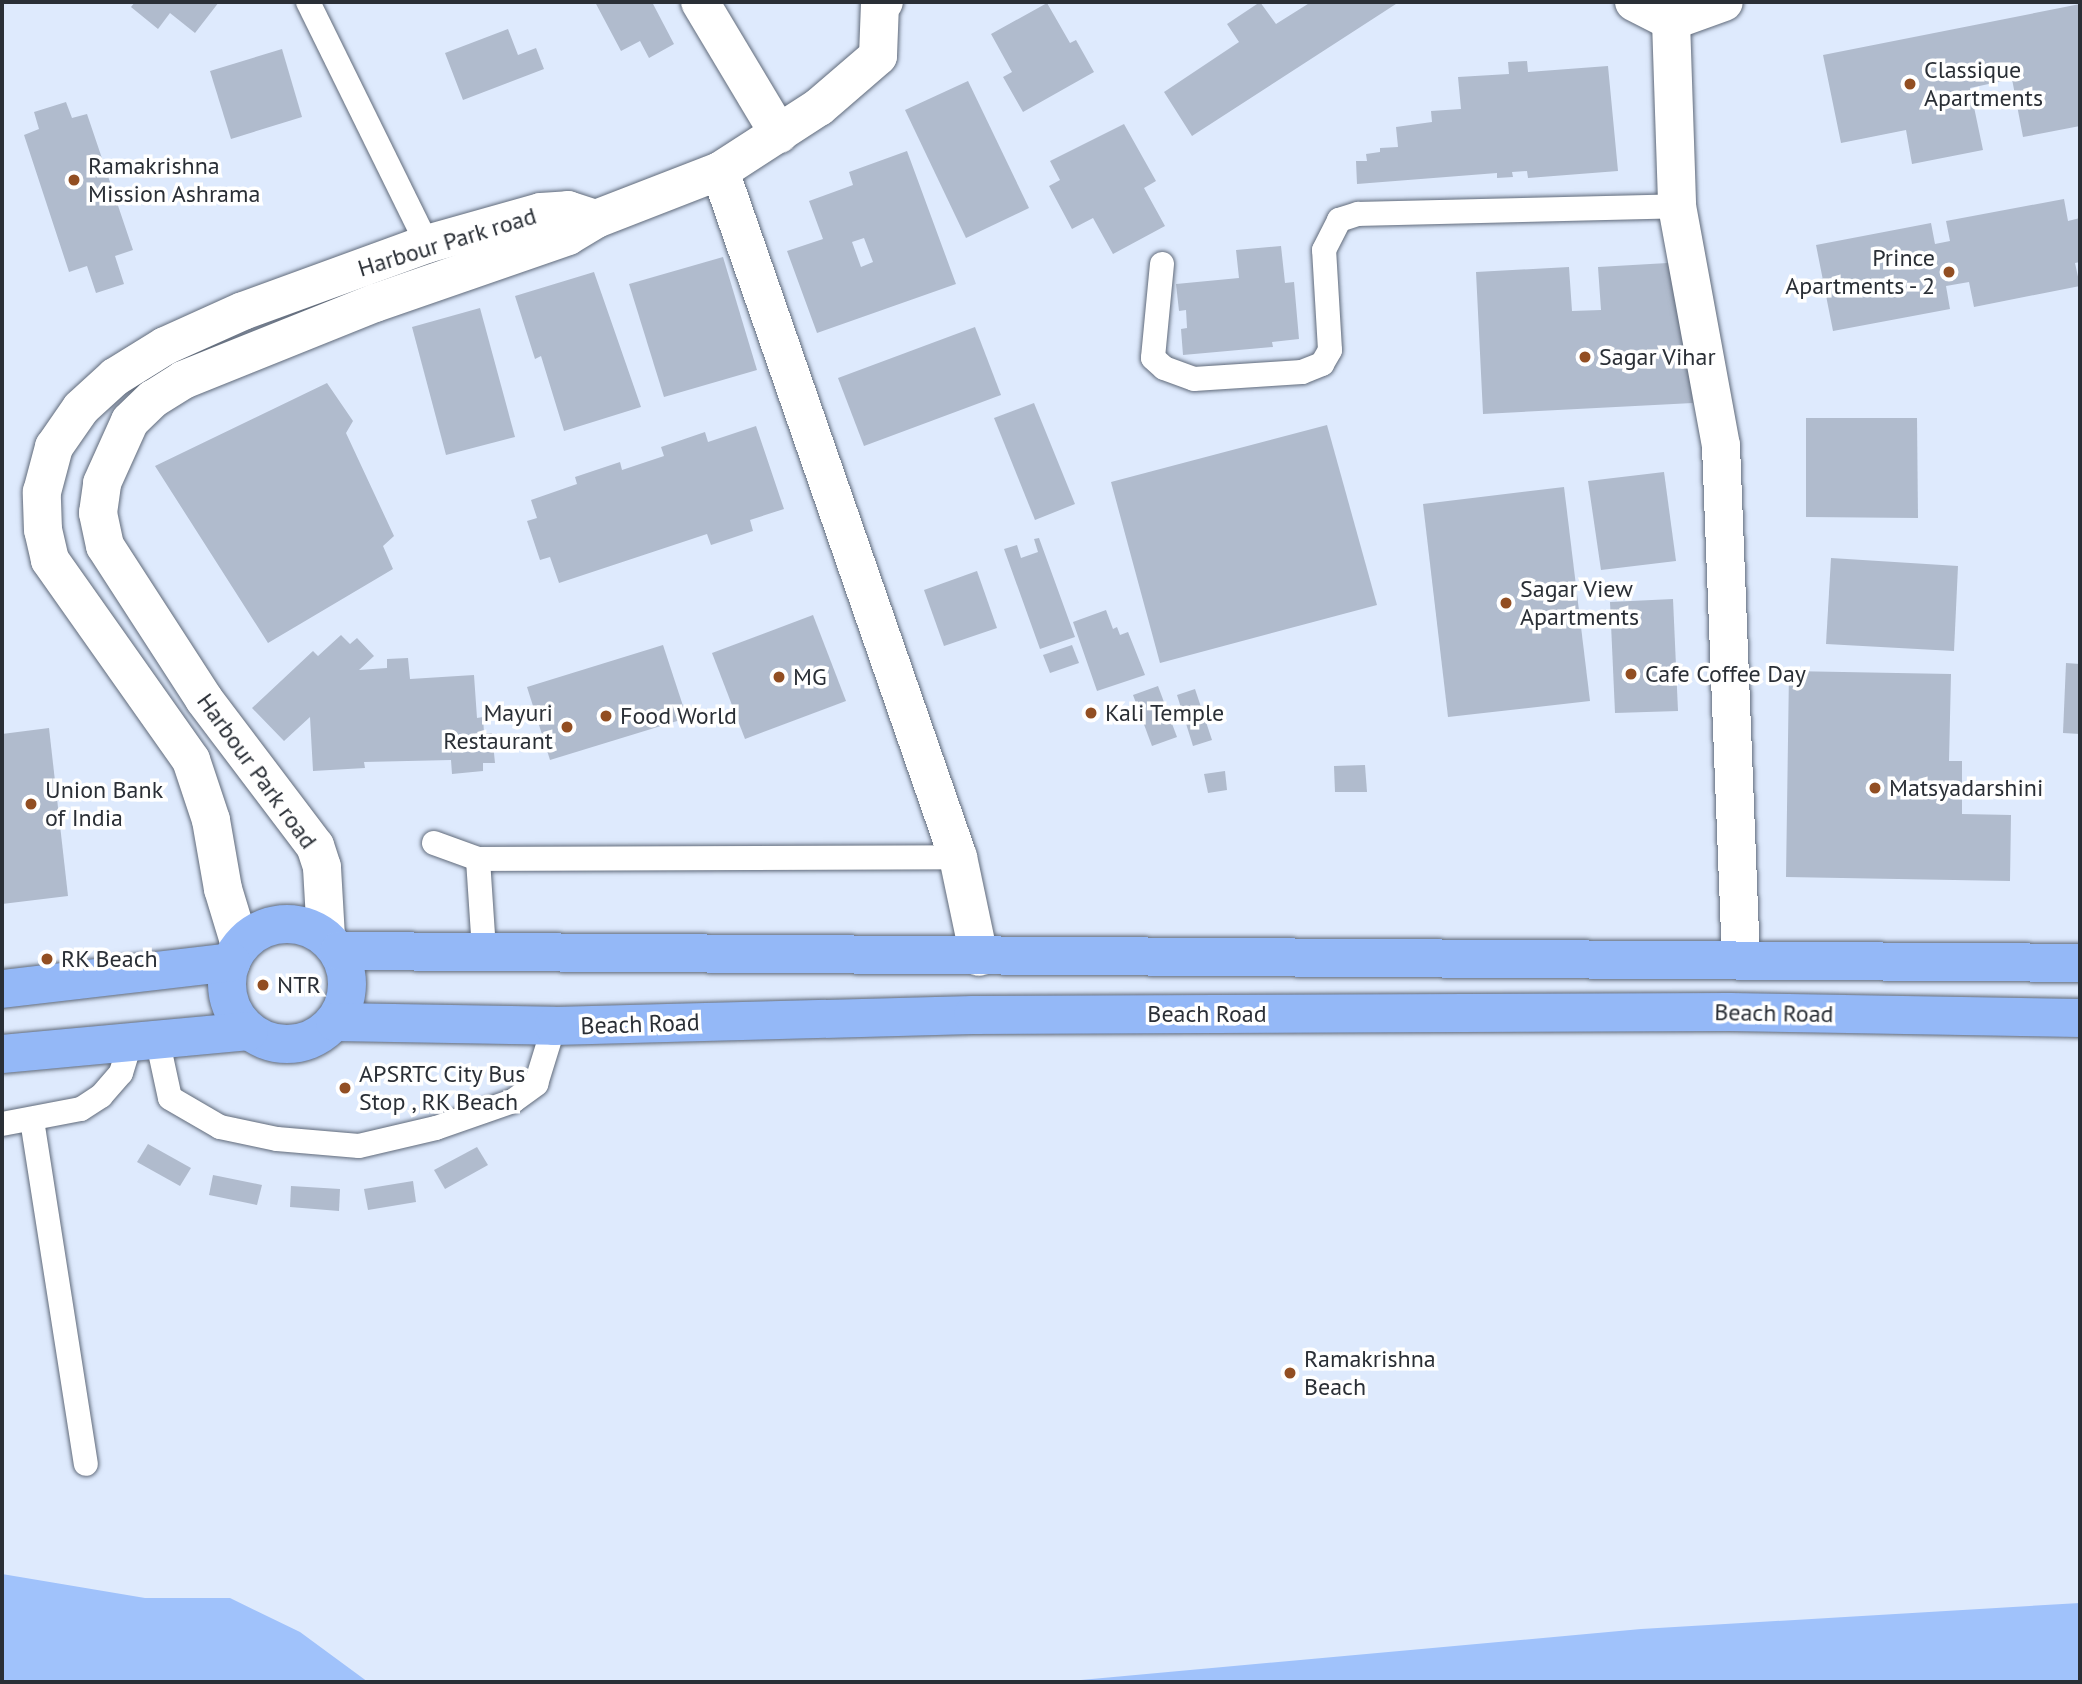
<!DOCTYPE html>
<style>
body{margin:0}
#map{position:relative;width:2082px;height:1684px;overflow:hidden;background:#deeafd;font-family:"PT Sans",sans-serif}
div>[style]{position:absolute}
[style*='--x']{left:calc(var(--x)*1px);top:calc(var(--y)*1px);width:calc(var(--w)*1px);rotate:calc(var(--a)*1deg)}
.water>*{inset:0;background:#a0c2fb}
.building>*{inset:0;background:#b0bbcd}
.roads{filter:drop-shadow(0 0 2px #606a7a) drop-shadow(0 0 2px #606a7a)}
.service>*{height:24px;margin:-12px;padding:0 12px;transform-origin:12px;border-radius:12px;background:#fff}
.minor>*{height:38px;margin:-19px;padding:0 19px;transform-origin:19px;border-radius:19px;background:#fff}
.tertiary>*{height:38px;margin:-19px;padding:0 19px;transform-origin:19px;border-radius:19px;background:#fff}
.primary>*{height:38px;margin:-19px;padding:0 19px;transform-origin:19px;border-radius:19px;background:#94b8f7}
.primary>.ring{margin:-19px;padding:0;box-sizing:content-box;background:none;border:38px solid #94b8f7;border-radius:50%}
.dots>*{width:19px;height:19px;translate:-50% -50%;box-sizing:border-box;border:4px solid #fff;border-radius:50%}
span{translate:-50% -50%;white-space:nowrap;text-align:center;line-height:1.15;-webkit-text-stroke:7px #fff;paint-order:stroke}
.poi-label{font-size:24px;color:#2a2f36}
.left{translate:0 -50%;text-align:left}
.right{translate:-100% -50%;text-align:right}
.street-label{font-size:24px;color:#2a2f36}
.frame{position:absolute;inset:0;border:4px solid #2a2f36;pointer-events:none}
</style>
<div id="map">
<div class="water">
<i style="clip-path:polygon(2px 1574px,145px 1598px,230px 1598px,300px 1632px,368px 1682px,2px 1682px)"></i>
<i style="clip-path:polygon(2080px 1603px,2080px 1682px,1059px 1682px,1641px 1629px)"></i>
</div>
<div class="building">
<i style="clip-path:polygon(135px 2px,219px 2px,195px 33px,170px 13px,158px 29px,131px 7px)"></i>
<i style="clip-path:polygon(595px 2px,652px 2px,674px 44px,649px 58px,640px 41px,621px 51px)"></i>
<i style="clip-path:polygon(1260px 2px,1276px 24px,1311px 2px,1399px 2px,1192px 136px,1164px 92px,1239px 42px,1227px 24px)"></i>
<i style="clip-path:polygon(1047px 3px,1070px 43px,1076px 40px,1094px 72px,1023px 112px,1003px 77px,1012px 72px,991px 34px)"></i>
<i style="clip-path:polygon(2080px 4px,2080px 126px,2023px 137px,2012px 79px,1970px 88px,1983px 150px,1912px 164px,1906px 130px,1841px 143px,1823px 55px)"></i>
<i style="clip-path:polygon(508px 29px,518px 55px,536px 48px,544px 69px,463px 100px,445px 53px)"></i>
<i style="clip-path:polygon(282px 49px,302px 117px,231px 139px,210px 71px)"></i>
<i style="clip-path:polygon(1527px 61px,1528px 72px,1608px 66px,1618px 171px,1528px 178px,1527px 171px,1512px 172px,1513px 177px,1497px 178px,1497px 173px,1357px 184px,1356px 161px,1367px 161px,1366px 154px,1380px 152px,1380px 148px,1398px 147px,1396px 127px,1432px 122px,1431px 111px,1461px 109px,1458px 77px,1509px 74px,1508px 62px)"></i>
<i style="clip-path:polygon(968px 81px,1029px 208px,966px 238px,905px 110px)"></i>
<i style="clip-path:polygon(66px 102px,72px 118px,87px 114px,133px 250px,115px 256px,124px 284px,96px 293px,87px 266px,69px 272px,24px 135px,39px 129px,34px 112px)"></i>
<i style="clip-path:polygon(1124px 124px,1156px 181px,1144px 188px,1165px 226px,1113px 254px,1093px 218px,1072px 229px,1049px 186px,1060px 180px,1050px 161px)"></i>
<i style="clip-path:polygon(evenodd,907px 151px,956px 284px,817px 333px,787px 251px,823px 239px,809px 201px,853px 185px,849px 172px,907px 151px,864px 238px,873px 262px,861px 267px,852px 242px,864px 238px)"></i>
<i style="clip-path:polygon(2064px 199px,2068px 221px,2080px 218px,2080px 262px,2075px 263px,2080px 286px,1974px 307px,1969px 282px,1946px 286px,1950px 309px,1833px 331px,1816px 245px,1931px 223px,1935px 244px,1950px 241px,1946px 221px)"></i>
<i style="clip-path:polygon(1281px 246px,1285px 283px,1294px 282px,1299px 339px,1272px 342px,1273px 347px,1183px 355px,1181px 329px,1187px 328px,1186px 310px,1179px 311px,1176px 284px,1239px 278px,1236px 250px)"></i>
<i style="clip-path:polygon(723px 257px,757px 370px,664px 397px,629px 284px)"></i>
<i style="clip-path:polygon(1685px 262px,1693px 403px,1483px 414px,1476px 272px,1569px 267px,1572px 311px,1601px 310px,1598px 267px)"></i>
<i style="clip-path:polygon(594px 272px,641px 407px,564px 431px,541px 356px,535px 359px,515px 296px)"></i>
<i style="clip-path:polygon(480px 308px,515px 437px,446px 455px,412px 327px)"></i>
<i style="clip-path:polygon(975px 327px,1001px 395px,864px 446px,838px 378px)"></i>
<i style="clip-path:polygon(327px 383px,353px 421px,346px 433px,394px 536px,383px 546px,393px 569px,268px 643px,155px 466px)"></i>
<i style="clip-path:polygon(1034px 403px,1075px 504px,1035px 520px,994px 418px)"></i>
<i style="clip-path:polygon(1806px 418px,1917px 418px,1918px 518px,1806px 517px)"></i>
<i style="clip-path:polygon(1327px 425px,1377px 605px,1160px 663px,1111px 482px)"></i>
<i style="clip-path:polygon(756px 426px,784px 509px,750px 520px,753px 531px,711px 545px,707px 534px,559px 583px,550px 557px,540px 560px,527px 521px,537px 518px,531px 500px,577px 484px,575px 477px,620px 462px,622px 470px,664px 456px,661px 447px,705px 432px,708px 442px)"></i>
<i style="clip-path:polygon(1664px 472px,1676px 561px,1601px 570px,1588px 481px)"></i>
<i style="clip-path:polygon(1564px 487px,1590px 701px,1448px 717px,1423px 504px)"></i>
<i style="clip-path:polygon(1039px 538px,1075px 637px,1040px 649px,1004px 549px,1017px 545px,1021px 558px,1038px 552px,1034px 539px)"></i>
<i style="clip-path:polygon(1831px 558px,1958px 566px,1954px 651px,1826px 644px)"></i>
<i style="clip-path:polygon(977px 571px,997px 628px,944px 646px,924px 590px)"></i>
<i style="clip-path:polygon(1673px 599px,1678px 711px,1615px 713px,1610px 602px)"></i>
<i style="clip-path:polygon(1106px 610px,1113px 629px,1117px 627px,1120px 635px,1128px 632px,1145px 675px,1097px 691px,1073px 622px)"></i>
<i style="clip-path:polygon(813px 615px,846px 701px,745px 739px,712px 653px)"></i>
<i style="clip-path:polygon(341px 635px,350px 644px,357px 638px,374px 656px,359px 670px,387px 668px,387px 659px,408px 658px,410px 679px,474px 675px,477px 718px,483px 717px,484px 733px,492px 733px,495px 763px,483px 763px,483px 771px,452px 774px,451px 760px,364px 762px,365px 768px,313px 771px,310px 717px,284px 741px,252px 708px,313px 651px,318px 656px)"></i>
<i style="clip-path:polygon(663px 645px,687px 718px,550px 760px,527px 687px)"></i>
<i style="clip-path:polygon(1072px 645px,1079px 663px,1050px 673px,1043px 655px)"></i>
<i style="clip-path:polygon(2066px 663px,2080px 664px,2080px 734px,2063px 733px)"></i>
<i style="clip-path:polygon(1789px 671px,1951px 674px,1949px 761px,1962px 761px,1962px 814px,2011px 815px,2010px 881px,1786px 877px)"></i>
<i style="clip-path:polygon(1158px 686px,1177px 737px,1152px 746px,1133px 695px)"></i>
<i style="clip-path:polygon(1195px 689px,1212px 740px,1193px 746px,1177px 695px)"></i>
<i style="clip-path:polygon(49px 728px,68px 896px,2px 904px,2px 734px)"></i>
<i style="clip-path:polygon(1365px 765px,1367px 792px,1335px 792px,1334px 766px)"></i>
<i style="clip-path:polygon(1225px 771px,1227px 790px,1208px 793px,1204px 774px)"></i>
<i style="clip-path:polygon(148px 1144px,191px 1168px,180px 1186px,137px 1162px)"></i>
<i style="clip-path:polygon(477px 1147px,488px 1165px,445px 1189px,434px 1170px)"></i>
<i style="clip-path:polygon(213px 1175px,262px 1185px,257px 1205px,209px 1195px)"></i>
<i style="clip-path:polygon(413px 1181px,416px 1202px,368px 1210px,364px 1189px)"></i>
<i style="clip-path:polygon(291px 1186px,340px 1189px,339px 1211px,290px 1207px)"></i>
</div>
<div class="roads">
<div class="service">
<i style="--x:308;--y:2;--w:270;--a:63.8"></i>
<i style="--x:1162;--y:264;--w:94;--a:95.5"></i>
<i style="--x:1153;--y:358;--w:15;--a:42"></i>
<i style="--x:1164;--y:368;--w:32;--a:20"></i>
<i style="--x:1194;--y:379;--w:108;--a:-3.7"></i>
<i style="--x:1302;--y:372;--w:22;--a:-22"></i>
<i style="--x:1322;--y:364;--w:16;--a:-60"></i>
<i style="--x:1330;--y:350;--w:100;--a:-93.4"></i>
<i style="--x:1324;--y:250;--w:34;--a:-63"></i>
<i style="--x:1339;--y:220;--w:20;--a:-18"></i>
<i style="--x:1358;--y:214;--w:319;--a:-1.4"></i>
<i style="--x:434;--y:843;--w:47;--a:20"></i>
<i style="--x:484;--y:950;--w:91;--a:-93.8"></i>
<i style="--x:478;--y:859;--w:480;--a:-0.2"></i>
<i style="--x:157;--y:1038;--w:61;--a:77.8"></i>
<i style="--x:170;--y:1098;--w:58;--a:30.1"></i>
<i style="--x:220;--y:1127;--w:58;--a:11.9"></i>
<i style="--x:277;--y:1139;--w:82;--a:4.9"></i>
<i style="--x:359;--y:1146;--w:79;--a:-13.2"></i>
<i style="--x:436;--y:1128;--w:82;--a:-19.3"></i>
<i style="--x:513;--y:1101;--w:29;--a:-36"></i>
<i style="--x:536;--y:1084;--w:61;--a:-72.8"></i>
<i style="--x:32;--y:1120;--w:348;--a:81.1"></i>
<i style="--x:2;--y:1124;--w:80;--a:-10.8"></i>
<i style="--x:81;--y:1109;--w:24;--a:-33"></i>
<i style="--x:101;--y:1096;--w:30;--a:-49"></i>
<i style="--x:121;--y:1073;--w:34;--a:-73"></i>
</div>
<div class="minor">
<i style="--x:700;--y:2;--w:154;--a:59.1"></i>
<i style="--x:1634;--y:2;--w:42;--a:27.2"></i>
<i style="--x:1671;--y:21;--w:56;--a:-19.7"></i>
<i style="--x:1671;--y:21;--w:185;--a:88.1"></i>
<i style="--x:1677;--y:206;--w:244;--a:79.6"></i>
<i style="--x:1721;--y:446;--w:513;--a:87.77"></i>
<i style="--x:720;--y:171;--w:726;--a:70.87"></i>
<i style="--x:958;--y:857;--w:102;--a:78.1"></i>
</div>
<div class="tertiary">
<i style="--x:326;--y:937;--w:70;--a:-93.3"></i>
<i style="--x:322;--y:867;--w:22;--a:-108"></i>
<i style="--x:315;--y:846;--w:184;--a:-127.1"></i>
<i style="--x:204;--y:699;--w:182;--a:-122.9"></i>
<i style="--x:105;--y:546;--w:34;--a:-102"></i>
<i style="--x:98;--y:513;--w:30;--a:-82"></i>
<i style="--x:102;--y:483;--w:68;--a:-65.7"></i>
<i style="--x:130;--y:421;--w:32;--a:-44"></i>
<i style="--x:153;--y:399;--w:36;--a:-32"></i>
<i style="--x:183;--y:380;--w:207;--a:-21.9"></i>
<i style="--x:375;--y:303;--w:204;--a:-19.1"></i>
<i style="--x:568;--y:236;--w:33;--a:-31"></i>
<i style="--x:596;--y:219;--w:133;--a:-21.2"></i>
<i style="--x:720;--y:171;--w:118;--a:-32.9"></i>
<i style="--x:819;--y:107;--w:78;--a:-40.8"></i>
<i style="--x:878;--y:56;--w:53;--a:-87.8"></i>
<i style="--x:880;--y:3;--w:4;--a:-14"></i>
<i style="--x:240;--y:945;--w:59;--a:-106.9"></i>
<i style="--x:223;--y:889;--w:70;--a:-99.9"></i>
<i style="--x:211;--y:820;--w:63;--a:-108.4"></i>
<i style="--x:191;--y:760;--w:245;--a:-125.2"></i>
<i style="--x:50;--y:560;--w:31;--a:-103"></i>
<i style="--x:43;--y:530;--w:38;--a:-92"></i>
<i style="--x:42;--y:492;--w:47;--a:-75.1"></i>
<i style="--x:54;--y:447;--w:47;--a:-55.3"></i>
<i style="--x:81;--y:408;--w:46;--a:-42.4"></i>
<i style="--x:115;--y:377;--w:59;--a:-31.8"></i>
<i style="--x:165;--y:346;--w:85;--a:-24.2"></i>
<i style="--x:243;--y:311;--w:196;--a:-20"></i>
<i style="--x:427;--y:244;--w:118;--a:-15.7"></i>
<i style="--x:541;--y:212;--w:27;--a:-4"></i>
<i style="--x:568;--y:210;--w:29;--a:18"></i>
</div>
<div class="primary">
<i class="ring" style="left:227px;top:924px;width:82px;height:82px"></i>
<i style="--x:339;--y:951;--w:1741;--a:0.39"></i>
<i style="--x:2;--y:989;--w:231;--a:-6.7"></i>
<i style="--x:335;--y:1022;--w:219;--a:1"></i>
<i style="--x:554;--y:1026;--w:419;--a:-1.5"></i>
<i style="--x:973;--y:1015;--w:757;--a:-0.23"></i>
<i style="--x:1730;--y:1012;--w:350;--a:1"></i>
<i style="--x:2;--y:1054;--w:248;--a:-5.3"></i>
</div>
</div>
<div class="dots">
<i style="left:1910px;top:84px;background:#924e22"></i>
<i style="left:74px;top:180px;background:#924e22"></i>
<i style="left:1949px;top:272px;background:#924e22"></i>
<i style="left:1585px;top:357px;background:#924e22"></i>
<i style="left:1506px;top:603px;background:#924e22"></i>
<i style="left:1631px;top:674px;background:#924e22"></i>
<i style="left:779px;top:677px;background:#924e22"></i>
<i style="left:1091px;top:713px;background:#924e22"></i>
<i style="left:606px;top:716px;background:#924e22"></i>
<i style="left:567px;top:727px;background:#924e22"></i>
<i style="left:1875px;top:788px;background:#924e22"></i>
<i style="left:31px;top:804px;background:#924e22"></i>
<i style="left:47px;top:959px;background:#924e22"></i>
<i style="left:263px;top:985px;background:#924e22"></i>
<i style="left:345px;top:1088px;background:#924e22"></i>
<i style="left:1290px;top:1373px;background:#924e22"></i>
</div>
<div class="poi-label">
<span class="left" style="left:1924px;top:84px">Classique<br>Apartments</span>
<span class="left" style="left:88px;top:180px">Ramakrishna<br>Mission Ashrama</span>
<span class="right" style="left:1935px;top:272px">Prince<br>Apartments - 2</span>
<span class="left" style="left:1599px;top:357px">Sagar Vihar</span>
<span class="left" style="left:1520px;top:603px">Sagar View<br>Apartments</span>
<span class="left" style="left:1645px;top:674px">Cafe Coffee Day</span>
<span class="left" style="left:793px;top:677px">MG</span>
<span class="right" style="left:553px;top:727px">Mayuri<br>Restaurant</span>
<span class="left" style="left:1105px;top:713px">Kali Temple</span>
<span class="left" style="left:620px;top:716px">Food World</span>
<span class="left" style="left:1889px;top:788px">Matsyadarshini</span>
<span class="left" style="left:45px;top:804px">Union Bank<br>of India</span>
<span class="left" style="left:61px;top:959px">RK Beach</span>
<span class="left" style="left:277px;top:985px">NTR</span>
<span class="left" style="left:359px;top:1088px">APSRTC City Bus<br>Stop , RK Beach</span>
<span class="left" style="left:1304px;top:1373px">Ramakrishna<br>Beach</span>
</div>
<div class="street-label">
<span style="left:447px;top:242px;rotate:-17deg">Harbour Park road</span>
<span style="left:257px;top:771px;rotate:54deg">Harbour Park road</span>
<span style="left:1774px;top:1013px;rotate:1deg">Beach Road</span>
<span style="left:1207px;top:1014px">Beach Road</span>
<span style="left:640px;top:1024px;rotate:-2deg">Beach Road</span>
</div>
<div class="frame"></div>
</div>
